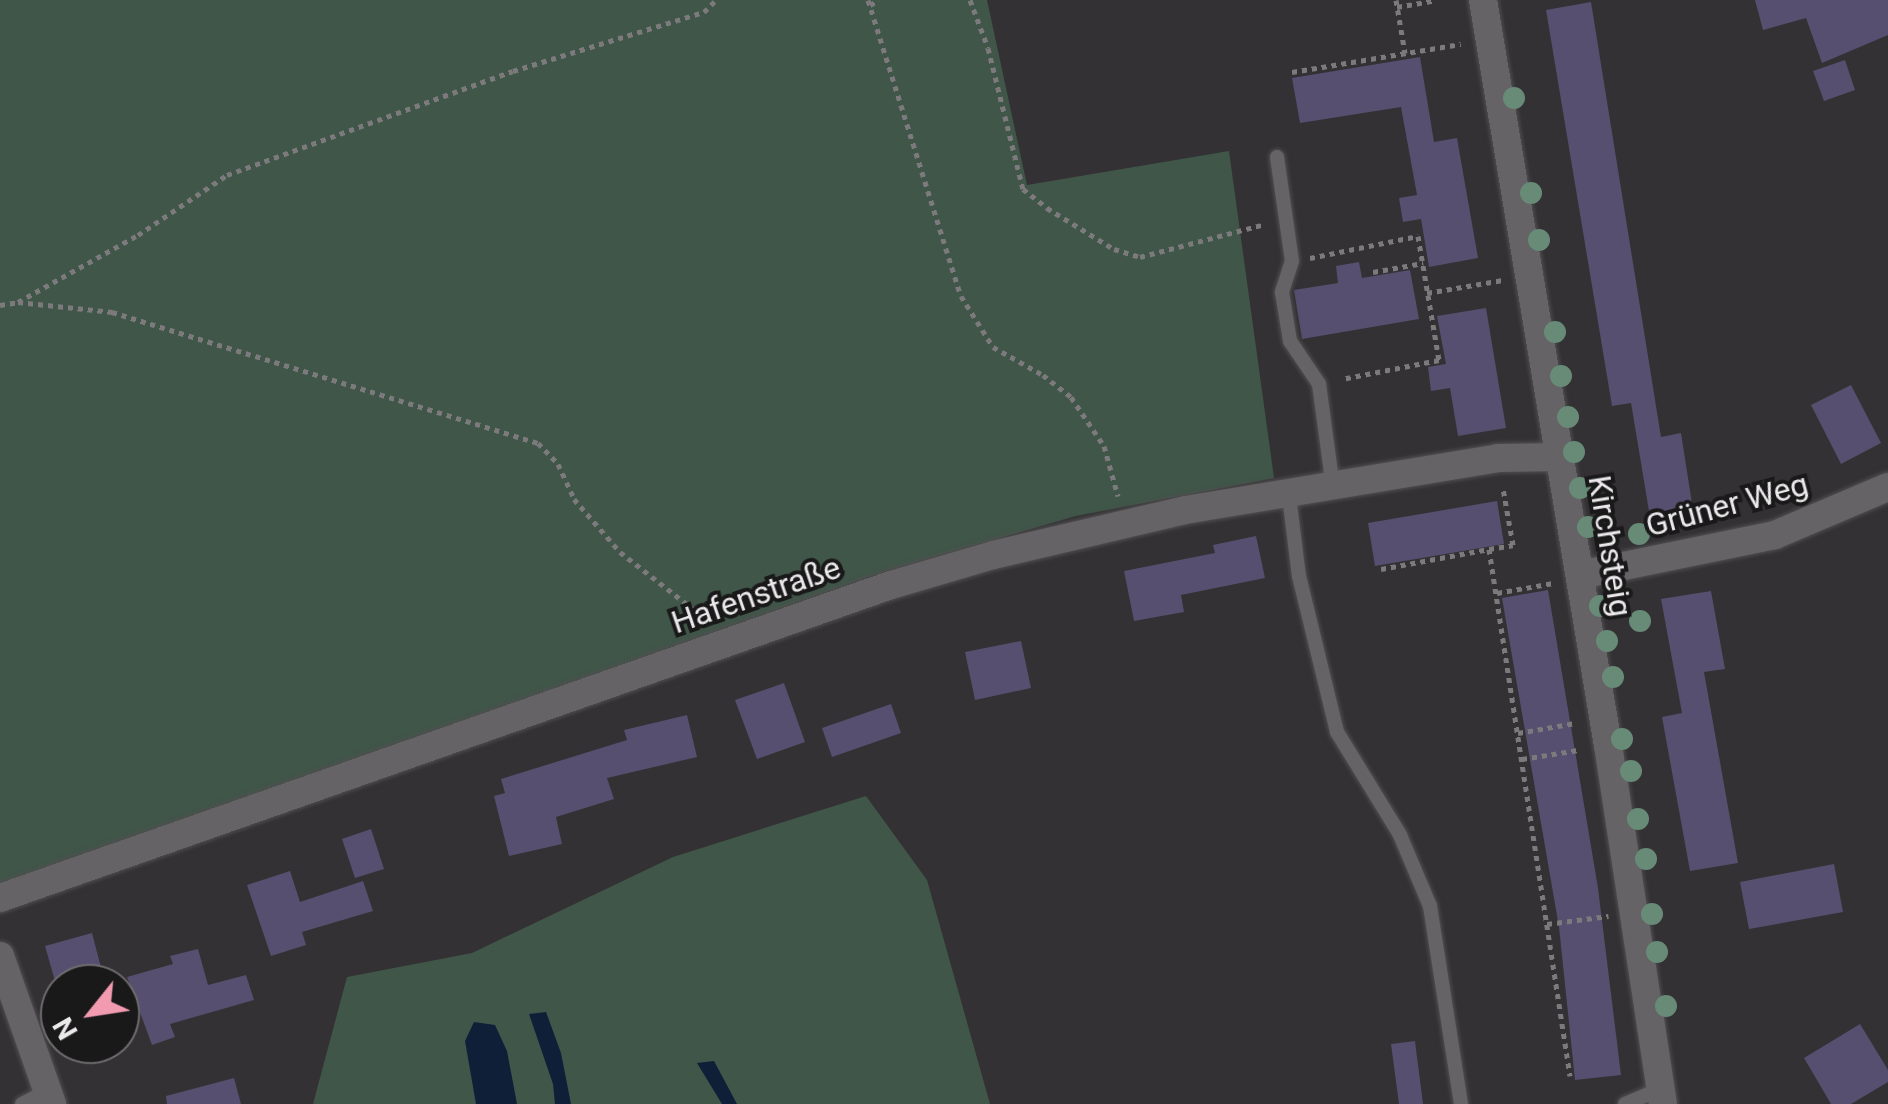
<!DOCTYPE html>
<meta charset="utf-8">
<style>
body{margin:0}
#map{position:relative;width:1888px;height:1104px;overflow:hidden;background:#333133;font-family:Roboto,sans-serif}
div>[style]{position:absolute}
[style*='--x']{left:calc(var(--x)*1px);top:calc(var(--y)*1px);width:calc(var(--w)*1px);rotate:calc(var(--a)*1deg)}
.green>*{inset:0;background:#405649}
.water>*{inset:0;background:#101f38}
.building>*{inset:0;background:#564f6f}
.path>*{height:5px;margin-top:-2.5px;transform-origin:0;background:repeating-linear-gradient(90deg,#7c7a7c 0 5px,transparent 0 10px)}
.roads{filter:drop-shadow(0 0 2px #514f51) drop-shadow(0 0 2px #514f51)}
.service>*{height:14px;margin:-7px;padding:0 7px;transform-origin:7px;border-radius:7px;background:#666366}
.minor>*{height:28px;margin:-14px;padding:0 14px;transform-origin:14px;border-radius:14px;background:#666366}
.trees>*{width:22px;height:22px;margin:-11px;border-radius:50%;background:#688b78}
span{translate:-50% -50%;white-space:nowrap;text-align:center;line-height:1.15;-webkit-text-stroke:8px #1a191a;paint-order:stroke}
.street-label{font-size:32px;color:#ebe9eb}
.north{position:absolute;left:40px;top:964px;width:100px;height:100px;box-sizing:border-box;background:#1a191a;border:2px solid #6e6c6e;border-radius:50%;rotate:240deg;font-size:28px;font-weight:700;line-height:40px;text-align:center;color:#ebe9eb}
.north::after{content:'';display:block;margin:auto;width:35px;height:45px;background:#f19ab0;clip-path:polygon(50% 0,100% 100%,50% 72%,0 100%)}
</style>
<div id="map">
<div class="green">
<i style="clip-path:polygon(0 0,987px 0,1027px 185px,1229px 151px,1274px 478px,1076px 516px,886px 571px,0 885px)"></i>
<i style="clip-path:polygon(866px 796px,927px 880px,990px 1104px,313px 1104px,347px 977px,472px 953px,673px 857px)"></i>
</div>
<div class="water">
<i style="clip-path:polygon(546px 1012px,561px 1053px,571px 1104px,555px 1104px,553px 1084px,529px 1014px)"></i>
<i style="clip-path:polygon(474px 1022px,495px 1025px,507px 1051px,517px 1104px,476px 1104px,465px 1041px)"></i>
<i style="clip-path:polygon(714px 1061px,737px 1104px,738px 1104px,722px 1104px,697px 1063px)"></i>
</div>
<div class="building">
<i style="clip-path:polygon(1755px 0,1888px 0,1888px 35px,1822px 63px,1806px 18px,1763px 30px)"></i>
<i style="clip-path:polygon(1591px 2px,1661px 437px,1681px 433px,1693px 510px,1650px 517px,1631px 403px,1612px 406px,1546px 10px)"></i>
<i style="clip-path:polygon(1420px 57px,1434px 142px,1457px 138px,1478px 258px,1429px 267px,1421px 219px,1403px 222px,1399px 198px,1417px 195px,1401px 107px,1300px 123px,1292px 78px)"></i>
<i style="clip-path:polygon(1845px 60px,1855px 90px,1824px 101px,1813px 71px)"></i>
<i style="clip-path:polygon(1359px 262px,1362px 278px,1410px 270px,1419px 319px,1302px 339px,1294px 290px,1338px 283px,1336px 266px)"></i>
<i style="clip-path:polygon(1486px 308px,1506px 428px,1458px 436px,1450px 388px,1431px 391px,1428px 367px,1446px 364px,1437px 316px)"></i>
<i style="clip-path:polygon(1851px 385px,1881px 443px,1841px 464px,1811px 405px)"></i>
<i style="clip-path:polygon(1497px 501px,1504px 544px,1375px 566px,1368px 523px)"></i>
<i style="clip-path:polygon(1256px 536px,1265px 578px,1181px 595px,1184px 612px,1134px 621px,1124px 571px,1215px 553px,1213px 545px)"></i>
<i style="clip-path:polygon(1548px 590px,1598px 888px,1621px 1075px,1575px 1080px,1559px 927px,1502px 598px)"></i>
<i style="clip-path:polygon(1711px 591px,1725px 669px,1704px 672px,1738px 863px,1690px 871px,1662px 717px,1682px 713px,1661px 599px)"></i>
<i style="clip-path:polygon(1021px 641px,1031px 688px,975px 700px,965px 652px)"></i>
<i style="clip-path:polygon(784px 683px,805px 742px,757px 759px,735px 700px)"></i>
<i style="clip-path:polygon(891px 704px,901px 733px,832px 757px,822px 728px)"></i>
<i style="clip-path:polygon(687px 715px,697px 757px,607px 778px,614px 799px,556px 817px,562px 844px,509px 856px,494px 796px,505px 793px,501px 779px,627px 740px,624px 730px)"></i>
<i style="clip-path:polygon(371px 829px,384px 869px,355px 878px,342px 839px)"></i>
<i style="clip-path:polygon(1834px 864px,1843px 912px,1749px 929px,1740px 882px)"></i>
<i style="clip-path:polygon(290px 871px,300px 902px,363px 881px,373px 911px,302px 932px,306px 945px,271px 956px,247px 885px)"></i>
<i style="clip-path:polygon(92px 933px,103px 975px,57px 988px,45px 946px)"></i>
<i style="clip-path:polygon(198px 949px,208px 985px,246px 975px,254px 1000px,170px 1024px,175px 1037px,152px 1045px,127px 977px,173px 964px,170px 956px)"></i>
<i style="clip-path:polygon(1860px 1024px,1888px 1070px,1888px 1082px,1851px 1104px,1831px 1104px,1804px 1058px)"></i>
<i style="clip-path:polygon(1415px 1041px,1423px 1104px,1399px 1104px,1391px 1044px)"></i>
<i style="clip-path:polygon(234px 1078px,241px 1104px,167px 1104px,166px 1096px)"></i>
</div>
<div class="path">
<i style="--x:868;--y:0;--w:310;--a:72.6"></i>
<i style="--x:961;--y:296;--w:60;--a:57.9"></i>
<i style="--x:993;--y:347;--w:57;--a:29.2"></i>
<i style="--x:1043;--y:375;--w:36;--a:38"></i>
<i style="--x:1071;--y:397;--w:59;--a:56"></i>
<i style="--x:1104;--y:446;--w:52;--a:74.4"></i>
<i style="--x:970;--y:0;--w:51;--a:69.4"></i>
<i style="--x:988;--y:48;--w:145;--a:76.1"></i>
<i style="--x:1023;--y:189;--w:31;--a:38"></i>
<i style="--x:1047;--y:208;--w:79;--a:31.5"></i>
<i style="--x:1114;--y:249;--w:27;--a:17"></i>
<i style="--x:1140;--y:257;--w:129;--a:-14.8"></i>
<i style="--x:1396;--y:0;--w:54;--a:80.4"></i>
<i style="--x:870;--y:5;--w:10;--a:-29"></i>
<i style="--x:1397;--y:7;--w:39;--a:-10"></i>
<i style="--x:1292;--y:72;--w:171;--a:-9.4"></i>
<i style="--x:1310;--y:258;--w:110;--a:-11.5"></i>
<i style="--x:1418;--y:236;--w:126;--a:80.4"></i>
<i style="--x:1439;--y:360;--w:99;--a:168.9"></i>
<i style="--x:1373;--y:272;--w:51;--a:-10.2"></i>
<i style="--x:1427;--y:293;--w:77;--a:-9.7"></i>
<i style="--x:18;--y:302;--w:95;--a:6.1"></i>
<i style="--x:112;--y:312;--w:446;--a:17.1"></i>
<i style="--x:538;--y:443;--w:29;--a:46"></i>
<i style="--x:558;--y:464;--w:38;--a:65"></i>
<i style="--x:574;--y:499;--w:70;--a:49"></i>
<i style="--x:620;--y:552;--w:109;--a:37.9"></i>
<i style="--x:0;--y:305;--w:18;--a:-9"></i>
<i style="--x:18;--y:302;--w:137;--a:-29.2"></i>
<i style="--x:138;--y:235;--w:107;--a:-34"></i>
<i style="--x:227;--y:175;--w:304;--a:-20"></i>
<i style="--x:513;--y:71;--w:200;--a:-17.2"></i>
<i style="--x:704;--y:12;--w:17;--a:-45"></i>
<i style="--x:1489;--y:549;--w:24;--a:-9"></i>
<i style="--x:1513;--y:545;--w:58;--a:-100"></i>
<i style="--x:1381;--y:569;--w:110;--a:-10.5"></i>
<i style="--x:1489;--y:549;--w:533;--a:81.26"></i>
<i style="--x:1497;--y:593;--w:57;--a:-10.1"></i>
<i style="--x:1518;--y:733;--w:58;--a:-10"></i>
<i style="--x:1522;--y:759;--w:57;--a:-9.1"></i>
<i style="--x:1547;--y:924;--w:62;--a:-7.5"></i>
</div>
<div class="roads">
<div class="service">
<i style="--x:1277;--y:157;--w:105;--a:81.8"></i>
<i style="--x:1292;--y:261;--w:33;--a:108"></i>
<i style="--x:1282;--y:292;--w:50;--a:80.7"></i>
<i style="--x:1290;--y:341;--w:52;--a:56"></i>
<i style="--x:1319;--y:384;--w:104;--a:82.3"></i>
<i style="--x:1289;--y:496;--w:81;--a:82.9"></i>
<i style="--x:1299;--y:576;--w:161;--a:76.3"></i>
<i style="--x:1337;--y:732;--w:121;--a:58.5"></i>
<i style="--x:1400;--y:835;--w:77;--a:67.1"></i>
<i style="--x:1430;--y:906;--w:200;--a:81.1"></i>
<i style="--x:22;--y:1104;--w:28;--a:-27"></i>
<i style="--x:1625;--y:1104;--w:36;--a:-23"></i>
</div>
<div class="minor">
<i style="--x:1483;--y:0;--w:755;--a:80.48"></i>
<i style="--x:1608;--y:745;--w:363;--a:81.3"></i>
<i style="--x:1580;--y:575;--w:199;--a:-11.6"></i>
<i style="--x:1775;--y:535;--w:123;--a:-23"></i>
<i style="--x:0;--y:898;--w:944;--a:-19.36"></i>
<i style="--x:891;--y:585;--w:106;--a:-16.4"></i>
<i style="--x:993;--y:555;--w:197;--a:-13.2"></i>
<i style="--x:1185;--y:510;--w:317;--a:-9.4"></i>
<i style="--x:1498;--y:458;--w:62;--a:-0.9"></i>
<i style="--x:0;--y:956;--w:157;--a:70.6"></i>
</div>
</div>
<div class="trees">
<i style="left:1514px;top:98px"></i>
<i style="left:1531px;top:193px"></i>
<i style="left:1539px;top:240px"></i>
<i style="left:1555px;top:332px"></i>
<i style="left:1561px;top:376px"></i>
<i style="left:1568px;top:417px"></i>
<i style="left:1574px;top:452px"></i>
<i style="left:1580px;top:488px"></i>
<i style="left:1588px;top:527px"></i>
<i style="left:1639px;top:534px"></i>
<i style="left:1600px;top:606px"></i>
<i style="left:1640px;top:621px"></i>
<i style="left:1607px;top:641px"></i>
<i style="left:1613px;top:677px"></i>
<i style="left:1622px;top:739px"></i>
<i style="left:1631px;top:771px"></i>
<i style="left:1638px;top:819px"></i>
<i style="left:1646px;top:859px"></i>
<i style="left:1652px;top:914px"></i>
<i style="left:1657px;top:952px"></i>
<i style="left:1666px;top:1006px"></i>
</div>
<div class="street-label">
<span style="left:1727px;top:505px;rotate:-15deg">Grüner Weg</span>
<span style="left:1610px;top:546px;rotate:81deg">Kirchsteig</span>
<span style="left:756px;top:595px;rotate:-19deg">Hafenstraße</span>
</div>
<div class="north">N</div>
</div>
